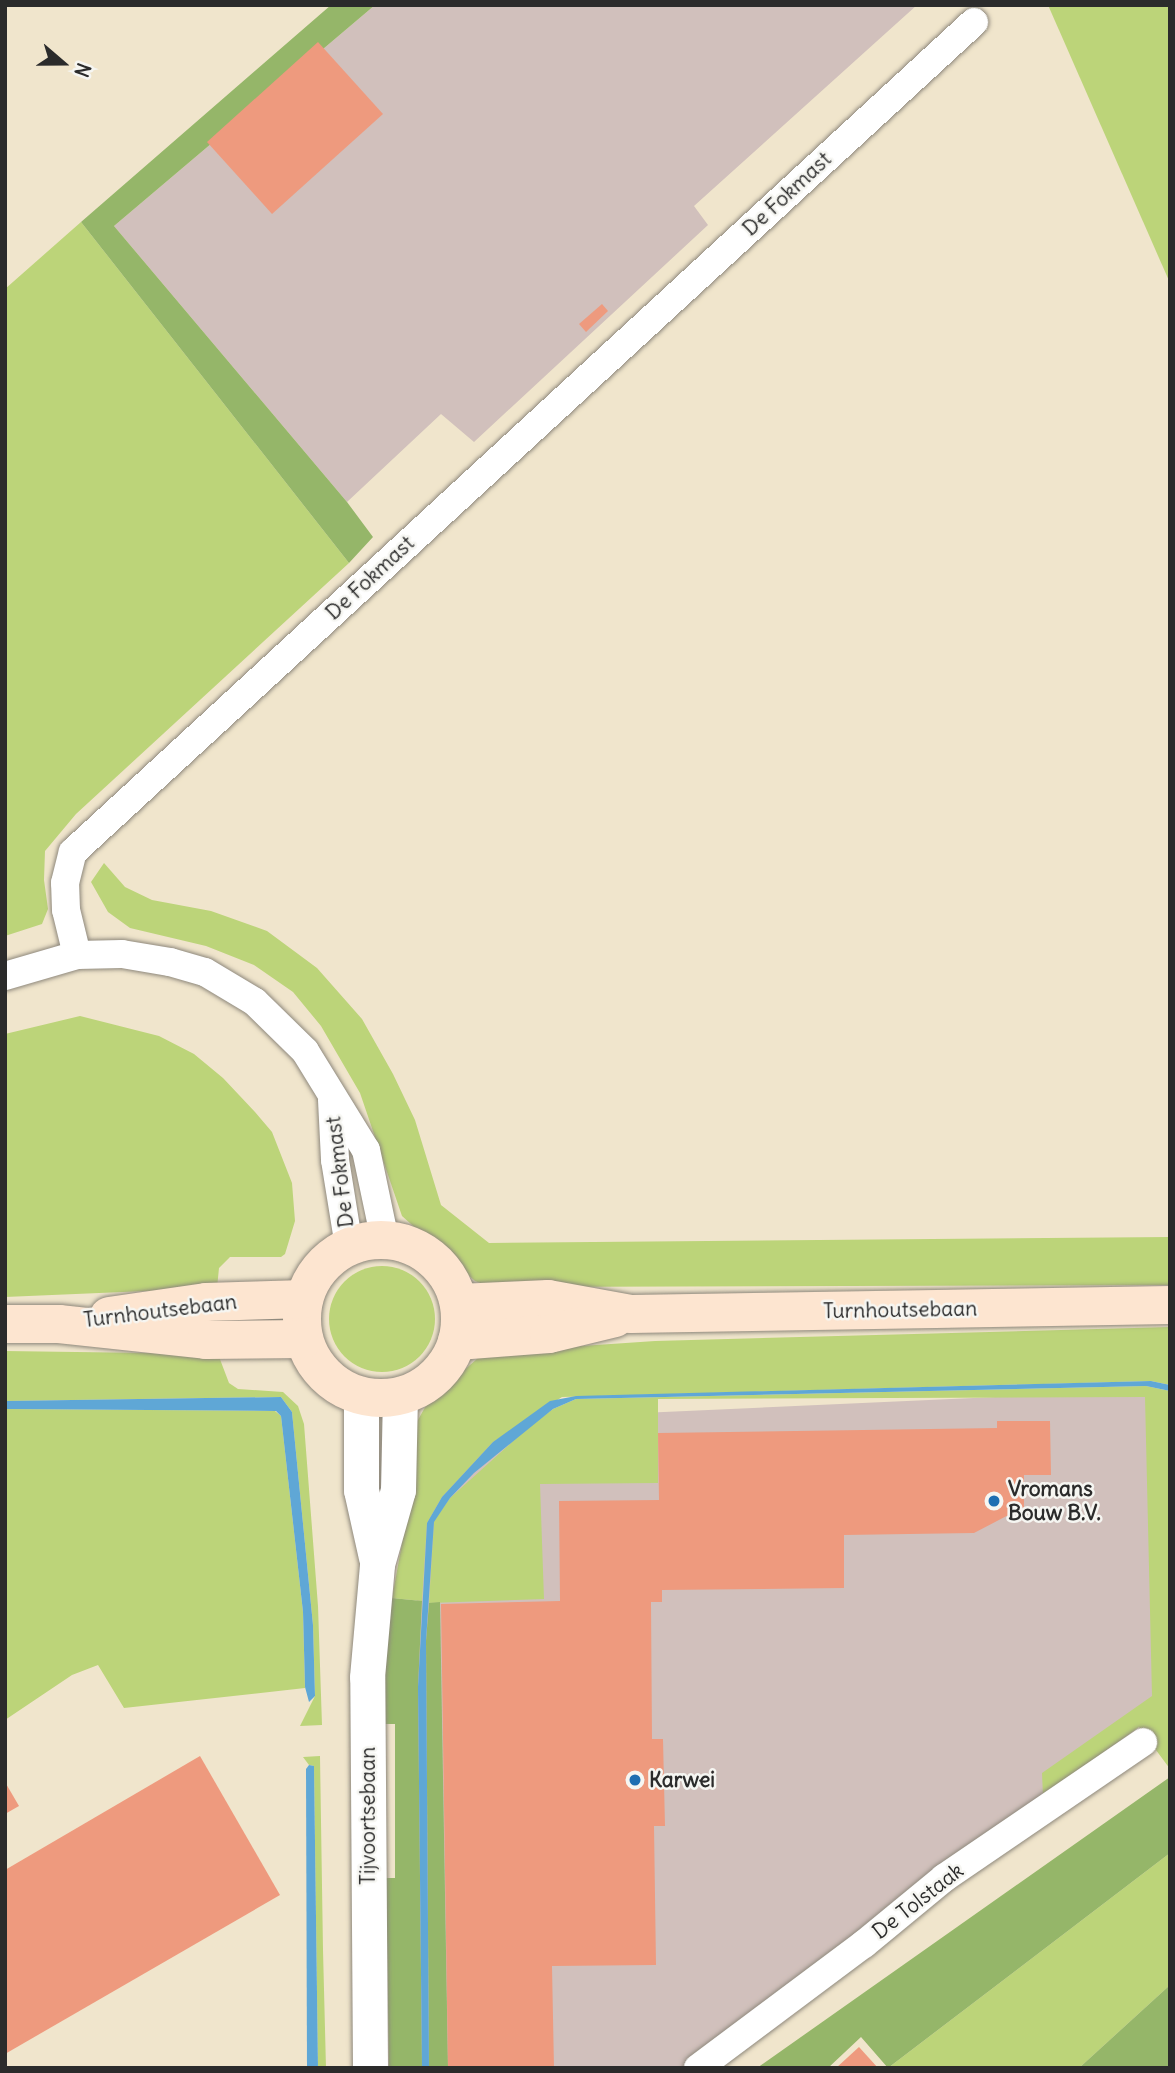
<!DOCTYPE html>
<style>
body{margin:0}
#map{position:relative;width:1175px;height:2073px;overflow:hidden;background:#f0e5cc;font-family:Delius,sans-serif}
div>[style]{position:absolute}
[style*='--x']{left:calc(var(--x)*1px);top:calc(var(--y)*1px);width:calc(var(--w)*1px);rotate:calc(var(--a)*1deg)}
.industrial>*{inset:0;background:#d1c0bc}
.green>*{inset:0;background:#bcd479}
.round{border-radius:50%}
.forest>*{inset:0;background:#95b669}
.water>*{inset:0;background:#5fa7d6}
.building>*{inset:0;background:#ee9a7e}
.roads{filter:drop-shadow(0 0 2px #8e887c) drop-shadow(0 0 2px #8e887c)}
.minor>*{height:28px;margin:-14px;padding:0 14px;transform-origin:14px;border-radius:14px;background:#fff}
.tertiary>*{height:35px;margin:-17.5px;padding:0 17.5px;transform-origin:17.5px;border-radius:17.5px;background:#fff}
.secondary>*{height:38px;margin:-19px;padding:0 19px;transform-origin:19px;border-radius:19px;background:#fde5d0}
.secondary>.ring{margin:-19px;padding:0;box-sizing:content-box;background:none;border:38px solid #fde5d0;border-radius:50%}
.dots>*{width:19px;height:19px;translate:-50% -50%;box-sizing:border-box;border:4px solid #f6f6f2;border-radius:50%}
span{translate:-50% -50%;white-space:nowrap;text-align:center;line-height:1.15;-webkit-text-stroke:5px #f6f6f2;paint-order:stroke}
.street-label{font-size:21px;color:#2b2b2b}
.poi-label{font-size:21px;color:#2b2b2b;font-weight:700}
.left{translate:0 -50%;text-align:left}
.frame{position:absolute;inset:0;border:7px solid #2b2b2b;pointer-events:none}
.north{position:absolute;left:28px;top:28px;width:70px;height:70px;-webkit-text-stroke:5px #f6f6f2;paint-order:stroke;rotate:110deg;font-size:19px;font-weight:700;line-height:28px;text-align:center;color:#2b2b2b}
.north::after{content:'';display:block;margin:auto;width:24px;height:32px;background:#2b2b2b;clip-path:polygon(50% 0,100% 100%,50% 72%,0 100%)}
</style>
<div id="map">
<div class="industrial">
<i style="clip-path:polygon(375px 5px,917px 5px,694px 206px,708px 225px,474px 442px,441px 414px,347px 502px,114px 226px)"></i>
<i style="clip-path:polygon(1151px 1390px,1165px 1699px,701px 2068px,405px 2068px,421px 1423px)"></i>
</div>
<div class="green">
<i style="clip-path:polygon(1048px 5px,1170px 5px,1170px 283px)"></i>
<i style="clip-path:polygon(81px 222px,349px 563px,76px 814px,45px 851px,44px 880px,48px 909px,42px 924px,5px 936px,5px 289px)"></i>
<i style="clip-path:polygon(104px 863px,125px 887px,152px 900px,211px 911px,267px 931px,317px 968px,362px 1019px,393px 1074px,415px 1120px,441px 1205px,489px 1243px,1170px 1237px,1170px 1285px,491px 1287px,475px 1281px,402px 1216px,360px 1093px,321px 1026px,293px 992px,254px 965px,206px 946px,130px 928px,108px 912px,91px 882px)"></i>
<i style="clip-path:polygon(80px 1016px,159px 1036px,194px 1054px,223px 1078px,255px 1112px,272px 1132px,292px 1183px,295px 1221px,285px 1254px,281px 1257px,230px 1257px,219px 1268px,217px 1288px,5px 1297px,5px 1034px)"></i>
<i class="round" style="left:329px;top:1266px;width:106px;height:106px"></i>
<i style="clip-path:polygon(1170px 1327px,1170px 1385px,1151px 1381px,562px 1397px,493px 1442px,442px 1497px,427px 1523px,422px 1601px,392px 1598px,408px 1511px,414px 1427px,428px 1402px,478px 1358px,495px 1352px,655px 1341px)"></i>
<i style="clip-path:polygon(5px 1351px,218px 1354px,229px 1383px,238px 1389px,283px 1392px,298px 1406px,304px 1424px,318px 1606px,322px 1725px,300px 1726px,315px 1696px,313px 1625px,292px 1412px,281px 1397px,5px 1401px)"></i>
<i style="clip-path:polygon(1146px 1386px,1170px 1391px,1170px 1769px,1139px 1727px,1043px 1796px,1042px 1773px,1152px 1696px,1145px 1397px,658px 1399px,658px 1483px,540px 1484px,544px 1599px,429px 1603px,434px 1521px,450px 1498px,529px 1427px,553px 1409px,576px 1399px)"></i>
<i style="clip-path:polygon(5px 1409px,275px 1411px,281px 1416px,303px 1612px,305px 1688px,124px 1708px,98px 1665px,72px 1675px,5px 1720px)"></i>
<i style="clip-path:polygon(320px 1756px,323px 1950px,326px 2068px,318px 2068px,314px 1766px,309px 1765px,303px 1757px)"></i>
<i style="clip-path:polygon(1170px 1853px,1170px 1985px,1079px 2068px,888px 2068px)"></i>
</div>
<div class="forest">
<i style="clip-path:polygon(331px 5px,375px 5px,114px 226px,347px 502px,373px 537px,349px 563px,81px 222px)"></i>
<i style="clip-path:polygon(392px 1598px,422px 1601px,418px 1687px,422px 2068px,389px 2068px,386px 1878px,395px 1878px,395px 1724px,385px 1724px,385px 1648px)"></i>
<i style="clip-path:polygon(440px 1602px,448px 2068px,429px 2068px,426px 1641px,429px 1603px)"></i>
<i style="clip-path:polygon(1170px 1777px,1170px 1853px,888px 2068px,861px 2037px,828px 2068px,757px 2068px)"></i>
<i style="clip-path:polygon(1170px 1985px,1170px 2068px,1079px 2068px)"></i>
</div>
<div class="water">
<i style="clip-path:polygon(1151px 1381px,1170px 1385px,1170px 1391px,1146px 1386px,576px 1399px,553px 1409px,474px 1473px,450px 1498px,434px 1522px,426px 1641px,429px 2068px,422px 2068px,418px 1687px,427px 1523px,442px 1497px,493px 1442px,550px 1401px,576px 1396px)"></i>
<i style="clip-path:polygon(281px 1397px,292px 1412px,313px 1625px,315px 1696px,309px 1702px,305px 1687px,303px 1612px,281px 1416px,276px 1411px,5px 1409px,5px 1401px)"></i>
<i style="clip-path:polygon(309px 1765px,314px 1766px,318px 2068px,307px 2068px,306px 1769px)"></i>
</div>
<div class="building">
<i style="clip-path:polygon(318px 42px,383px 114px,272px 214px,207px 142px)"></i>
<i style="clip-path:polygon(602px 304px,608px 311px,586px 332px,579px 324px)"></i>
<i style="clip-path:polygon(997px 1421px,1050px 1421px,1051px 1475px,1024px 1475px,1024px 1507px,974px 1533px,844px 1535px,844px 1588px,662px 1590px,662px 1602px,651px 1602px,652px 1739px,663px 1739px,665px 1826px,654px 1826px,656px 1965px,552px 1966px,554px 2068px,448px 2068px,441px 1604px,560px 1601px,559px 1501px,659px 1500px,658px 1433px,997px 1428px)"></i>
<i style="clip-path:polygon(200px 1756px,280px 1895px,5px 2054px,5px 1870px)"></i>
<i style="clip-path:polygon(5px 1782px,19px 1806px,5px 1814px)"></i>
<i style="clip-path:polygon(859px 2047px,878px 2068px,836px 2068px)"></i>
</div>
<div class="roads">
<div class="minor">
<i style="--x:77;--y:955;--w:46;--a:-103.7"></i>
<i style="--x:66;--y:910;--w:27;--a:-92"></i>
<i style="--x:65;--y:883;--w:32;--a:-76"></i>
<i style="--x:73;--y:852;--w:1225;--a:-42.65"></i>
<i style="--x:5;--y:976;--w:75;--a:-16.3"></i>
<i style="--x:77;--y:955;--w:45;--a:-1.3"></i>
<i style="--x:122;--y:954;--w:49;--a:9.5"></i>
<i style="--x:170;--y:962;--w:36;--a:16"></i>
<i style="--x:205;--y:972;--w:58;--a:31"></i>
<i style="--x:255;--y:1002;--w:70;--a:44.4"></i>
<i style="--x:305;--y:1051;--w:116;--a:58.4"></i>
<i style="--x:366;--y:1150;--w:92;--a:78.1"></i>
<i style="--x:332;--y:1100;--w:60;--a:87.1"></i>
<i style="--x:335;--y:1160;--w:87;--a:80.8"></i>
<i style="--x:698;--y:2068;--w:207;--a:-36.8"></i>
<i style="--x:864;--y:1944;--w:104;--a:-39.5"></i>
<i style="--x:944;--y:1878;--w:241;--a:-34.3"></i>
</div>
<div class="tertiary">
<i style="--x:361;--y:1397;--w:93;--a:90"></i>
<i style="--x:361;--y:1490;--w:69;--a:77.4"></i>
<i style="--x:370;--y:2068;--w:391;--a:-90.4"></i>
<i style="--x:367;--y:1677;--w:113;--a:-84.9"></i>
<i style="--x:377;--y:1564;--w:77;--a:-74.2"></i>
<i style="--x:398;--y:1490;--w:93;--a:-88.8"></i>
</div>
<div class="secondary">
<i class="ring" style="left:302px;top:1240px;width:120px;height:120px"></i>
<i style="--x:459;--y:1303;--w:89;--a:-2.6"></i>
<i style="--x:548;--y:1299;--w:84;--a:10.2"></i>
<i style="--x:631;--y:1314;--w:539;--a:-0.96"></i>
<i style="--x:109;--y:1316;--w:98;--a:-8.2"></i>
<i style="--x:206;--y:1302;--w:98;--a:-1.8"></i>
<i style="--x:5;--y:1324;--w:54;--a:0"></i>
<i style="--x:59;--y:1324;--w:148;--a:6.2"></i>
<i style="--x:206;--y:1340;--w:98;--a:-0.6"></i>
<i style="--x:457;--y:1341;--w:92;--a:-4.4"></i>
<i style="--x:549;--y:1334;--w:68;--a:-13.6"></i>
</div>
</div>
<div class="dots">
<i style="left:994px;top:1501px;background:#1f6fb2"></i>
<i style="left:635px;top:1780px;background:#1f6fb2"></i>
</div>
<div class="street-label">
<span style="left:787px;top:194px;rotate:-43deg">De Fokmast</span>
<span style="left:370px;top:578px;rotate:-43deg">De Fokmast</span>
<span style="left:340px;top:1172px;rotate:-97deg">De Fokmast</span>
<span style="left:900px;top:1310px;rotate:-1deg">Turnhoutsebaan</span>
<span style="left:160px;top:1311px;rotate:-7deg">Turnhoutsebaan</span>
<span style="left:368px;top:1816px;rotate:-90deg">Tijvoortsebaan</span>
<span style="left:918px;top:1901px;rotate:-38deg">De Tolstaak</span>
</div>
<div class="poi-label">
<span class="left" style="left:1008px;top:1501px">Vromans<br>Bouw B.V.</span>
<span class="left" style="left:649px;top:1780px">Karwei</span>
</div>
<div class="frame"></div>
<div class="north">N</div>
</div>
